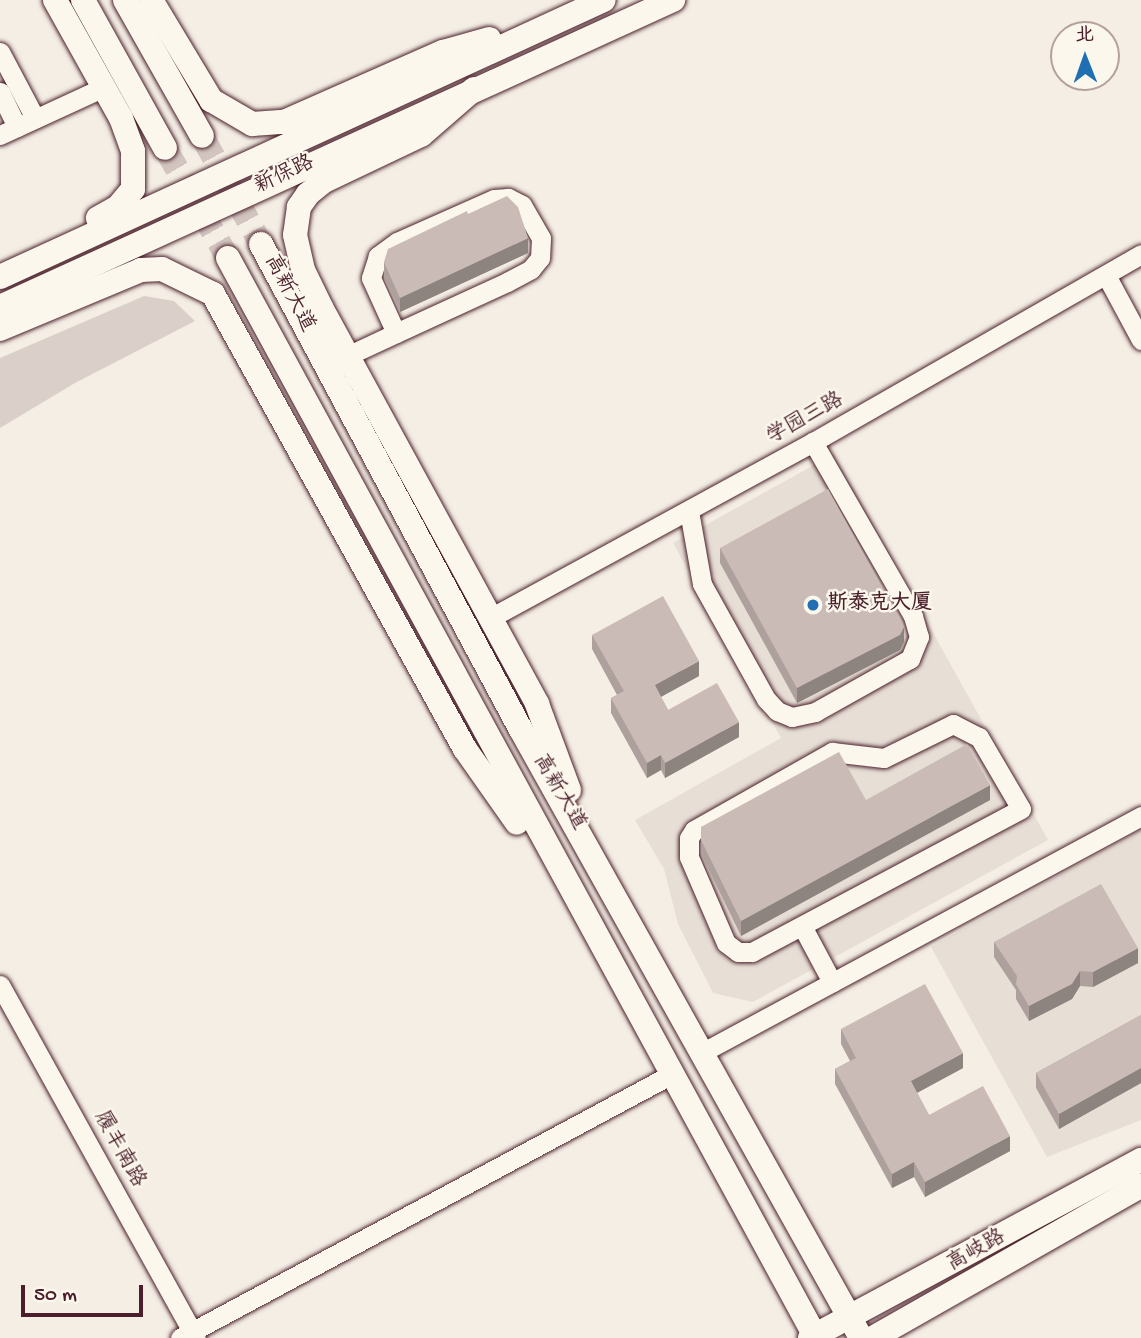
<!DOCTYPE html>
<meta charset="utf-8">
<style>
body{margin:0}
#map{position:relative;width:1141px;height:1338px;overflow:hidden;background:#f4eee4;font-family:"Gochi Hand","LXGW WenKai TC",sans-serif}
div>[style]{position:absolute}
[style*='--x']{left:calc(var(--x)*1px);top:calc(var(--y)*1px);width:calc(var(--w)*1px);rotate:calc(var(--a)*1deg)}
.built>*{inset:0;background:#e7dfd6}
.green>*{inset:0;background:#dbd0c9}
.major-tunnel>*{height:24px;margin-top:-12px;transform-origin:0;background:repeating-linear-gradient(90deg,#d2c5bf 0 24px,transparent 0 36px)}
.roads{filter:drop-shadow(0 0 2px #4a1f2b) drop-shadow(0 0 2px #4a1f2b)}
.minor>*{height:19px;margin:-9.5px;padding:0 9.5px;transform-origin:9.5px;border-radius:9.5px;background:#fbf7ec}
.major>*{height:24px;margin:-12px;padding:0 12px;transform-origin:12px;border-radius:12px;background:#fbf7ec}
.wall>*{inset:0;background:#aea19d}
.shaded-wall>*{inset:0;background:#8d837f}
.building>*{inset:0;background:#cabbb6}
.dots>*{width:19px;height:19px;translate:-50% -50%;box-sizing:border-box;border:4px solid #fbf7ec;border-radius:50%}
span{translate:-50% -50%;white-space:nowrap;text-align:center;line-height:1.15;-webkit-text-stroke:5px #fbf7ec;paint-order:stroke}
.street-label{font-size:21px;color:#4a1f2b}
.poi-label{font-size:21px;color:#4a1f2b;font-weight:700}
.left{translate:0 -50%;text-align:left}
.north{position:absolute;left:1050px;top:21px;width:70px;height:70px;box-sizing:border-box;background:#fbf7ec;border:2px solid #b4a19f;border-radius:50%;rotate:359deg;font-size:19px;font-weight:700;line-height:28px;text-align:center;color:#4a1f2b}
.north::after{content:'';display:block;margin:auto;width:24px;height:32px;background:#1f6fb2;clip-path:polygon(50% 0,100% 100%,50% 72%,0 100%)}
.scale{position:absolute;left:21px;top:1285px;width:122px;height:32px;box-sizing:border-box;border:4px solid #4a1f2b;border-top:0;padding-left:9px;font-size:21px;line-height:24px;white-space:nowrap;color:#4a1f2b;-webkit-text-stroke:5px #fbf7ec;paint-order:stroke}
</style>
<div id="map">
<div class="built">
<i style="clip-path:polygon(834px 454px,1048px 840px,753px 1002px,713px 993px,678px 924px,664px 869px,635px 820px,781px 738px,673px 543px)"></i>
<i style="clip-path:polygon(1141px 829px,1141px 1120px,1047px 1157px,931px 947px)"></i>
</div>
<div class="green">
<i style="clip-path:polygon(144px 296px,174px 301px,195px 321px,75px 383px,0 428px,0 358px)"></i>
</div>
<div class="major-tunnel">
<i style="--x:202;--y:136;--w:123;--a:61.4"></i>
<i style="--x:165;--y:148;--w:127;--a:60.2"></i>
</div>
<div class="roads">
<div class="minor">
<i style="--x:0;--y:52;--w:75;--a:62.1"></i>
<i style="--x:0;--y:92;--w:39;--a:64"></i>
<i style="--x:0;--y:135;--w:115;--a:-24.8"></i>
<i style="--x:1106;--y:275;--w:74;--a:61.7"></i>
<i style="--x:347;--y:356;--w:54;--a:-25.1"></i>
<i style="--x:396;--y:333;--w:122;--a:-24.7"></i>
<i style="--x:507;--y:282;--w:27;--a:-28"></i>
<i style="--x:531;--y:269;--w:14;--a:-51"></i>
<i style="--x:540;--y:258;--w:20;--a:-87"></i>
<i style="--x:541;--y:238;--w:38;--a:-120"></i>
<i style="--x:522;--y:205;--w:16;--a:-153"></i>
<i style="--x:508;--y:198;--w:14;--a:176"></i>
<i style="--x:494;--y:199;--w:106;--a:156.1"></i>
<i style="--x:397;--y:242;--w:24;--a:144"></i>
<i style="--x:378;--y:256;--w:23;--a:108"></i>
<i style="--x:371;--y:278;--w:60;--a:65.6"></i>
<i style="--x:689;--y:511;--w:74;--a:79.9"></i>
<i style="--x:702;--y:584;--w:132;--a:60.9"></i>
<i style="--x:766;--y:699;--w:16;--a:47"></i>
<i style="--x:777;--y:711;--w:16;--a:22"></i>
<i style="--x:792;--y:717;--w:24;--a:-12"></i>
<i style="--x:815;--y:712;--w:109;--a:-29.2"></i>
<i style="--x:910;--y:659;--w:24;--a:-68"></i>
<i style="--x:919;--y:637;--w:22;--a:-106"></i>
<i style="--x:913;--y:616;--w:201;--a:-119.9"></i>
<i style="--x:490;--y:618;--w:368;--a:-28.6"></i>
<i style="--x:813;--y:442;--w:378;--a:-29.8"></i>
<i style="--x:953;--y:724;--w:29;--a:27"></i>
<i style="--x:979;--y:737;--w:83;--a:59.7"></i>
<i style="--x:1021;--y:809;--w:305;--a:152"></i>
<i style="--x:752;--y:952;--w:14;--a:180"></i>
<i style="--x:738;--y:952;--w:15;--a:-143"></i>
<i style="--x:726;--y:943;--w:94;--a:-113.3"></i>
<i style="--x:689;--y:857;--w:19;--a:-90"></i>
<i style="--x:689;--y:838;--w:9;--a:-58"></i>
<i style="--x:694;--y:830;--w:159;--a:-29.5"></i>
<i style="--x:832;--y:752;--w:52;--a:6.6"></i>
<i style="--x:884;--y:758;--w:77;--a:-26.2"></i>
<i style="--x:802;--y:926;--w:64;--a:61.8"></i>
<i style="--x:0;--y:985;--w:404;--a:61"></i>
<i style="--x:703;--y:1052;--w:498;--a:-28.3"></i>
<i style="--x:180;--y:1338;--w:556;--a:-28.22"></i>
</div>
<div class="major">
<i style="--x:55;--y:0;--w:135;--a:60.8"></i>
<i style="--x:121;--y:118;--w:35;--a:70"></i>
<i style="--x:133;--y:151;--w:38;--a:90"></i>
<i style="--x:133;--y:189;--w:23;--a:130"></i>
<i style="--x:118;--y:207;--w:23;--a:151"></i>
<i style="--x:83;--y:0;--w:169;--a:61"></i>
<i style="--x:125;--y:0;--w:156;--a:60.5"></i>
<i style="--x:151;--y:0;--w:117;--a:59"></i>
<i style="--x:211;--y:100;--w:48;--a:30.3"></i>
<i style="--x:252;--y:124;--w:32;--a:-4"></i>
<i style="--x:284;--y:122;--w:174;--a:-23.8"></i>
<i style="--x:443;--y:52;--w:48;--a:-15.8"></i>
<i style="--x:474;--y:89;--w:70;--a:139"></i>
<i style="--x:421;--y:135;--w:107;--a:154.6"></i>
<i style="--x:324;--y:181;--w:21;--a:141"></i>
<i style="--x:308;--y:194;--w:16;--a:125"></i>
<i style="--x:299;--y:207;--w:28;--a:98"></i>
<i style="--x:295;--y:235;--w:36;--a:77"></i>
<i style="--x:303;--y:270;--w:43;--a:64"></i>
<i style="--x:322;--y:309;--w:450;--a:61.4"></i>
<i style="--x:537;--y:704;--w:92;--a:69.6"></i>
<i style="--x:261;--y:244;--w:549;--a:61.85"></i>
<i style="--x:520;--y:728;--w:699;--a:60.79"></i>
<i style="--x:228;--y:258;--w:1230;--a:61.43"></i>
<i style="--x:0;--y:277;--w:664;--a:-24.64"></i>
<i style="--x:0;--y:307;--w:740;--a:-24.52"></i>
<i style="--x:0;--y:329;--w:153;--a:-22.7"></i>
<i style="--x:141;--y:270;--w:21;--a:-3"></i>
<i style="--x:162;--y:269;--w:57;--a:26.1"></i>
<i style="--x:213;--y:294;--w:520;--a:61.02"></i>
<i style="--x:465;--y:749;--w:90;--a:54.9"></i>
<i style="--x:810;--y:1338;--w:376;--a:-28.3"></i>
<i style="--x:873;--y:1338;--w:308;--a:-29.6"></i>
</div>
</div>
<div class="wall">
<i style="clip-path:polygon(468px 214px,528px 253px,400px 312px,384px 277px,384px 262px)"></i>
<i style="clip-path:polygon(720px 548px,904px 642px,900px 650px,797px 703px,720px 563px)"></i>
<i style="clip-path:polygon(592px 635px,699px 676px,661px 697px,668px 710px,739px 737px,665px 778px,661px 770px,647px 778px,611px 713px,611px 698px,617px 695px,592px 649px)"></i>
<i style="clip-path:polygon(866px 800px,990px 800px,741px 936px,701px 854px,701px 827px)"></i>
<i style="clip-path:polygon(994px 942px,1138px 963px,1093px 987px,1080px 986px,1072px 999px,1029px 1021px,1016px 999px,1016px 990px,994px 957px)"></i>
<i style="clip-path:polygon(1141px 1015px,1141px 1083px,1059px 1129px,1036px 1088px,1036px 1073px)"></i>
<i style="clip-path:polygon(841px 1029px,963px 1068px,917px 1093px,929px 1115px,1010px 1151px,925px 1197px,914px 1177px,892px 1188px,835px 1084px,835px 1069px,850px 1061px,841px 1044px)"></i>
</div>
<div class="shaded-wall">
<i style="clip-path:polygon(528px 238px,528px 253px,400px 312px,400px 298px)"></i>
<i style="clip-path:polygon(904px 627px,904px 642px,900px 650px,797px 703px,797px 688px)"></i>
<i style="clip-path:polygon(699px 661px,699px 676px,655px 700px,655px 685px)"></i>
<i style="clip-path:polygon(739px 722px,739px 737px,665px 778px,665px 763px)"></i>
<i style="clip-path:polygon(661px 755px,661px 770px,647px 778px,647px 763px)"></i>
<i style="clip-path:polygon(990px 785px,990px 800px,741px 936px,741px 921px)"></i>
<i style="clip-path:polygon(1138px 948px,1138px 963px,1093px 987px,1093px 972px)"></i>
<i style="clip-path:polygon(1080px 971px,1080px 986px,1072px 999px,1029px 1021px,1029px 1006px)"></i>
<i style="clip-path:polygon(963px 1053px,963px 1068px,911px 1096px,911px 1081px)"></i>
<i style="clip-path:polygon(1141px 1068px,1141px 1083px,1059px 1129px,1059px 1114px)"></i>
<i style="clip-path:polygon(1010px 1136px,1010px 1151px,925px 1197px,925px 1182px)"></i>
<i style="clip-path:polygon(914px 1162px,914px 1177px,892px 1188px,892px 1174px)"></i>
</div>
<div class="building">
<i style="clip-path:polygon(507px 196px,518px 207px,528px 238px,400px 298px,384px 262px,388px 249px,467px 211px,468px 214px)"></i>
<i style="clip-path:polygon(828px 489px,904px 627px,900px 635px,797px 688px,720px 548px)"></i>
<i style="clip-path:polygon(663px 596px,699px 661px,655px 685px,668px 710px,717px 683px,739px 722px,665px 763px,661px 755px,647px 763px,611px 698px,624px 691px,592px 635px)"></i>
<i style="clip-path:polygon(967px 744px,990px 785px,741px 921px,701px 840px,701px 827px,839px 752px,866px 800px)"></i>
<i style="clip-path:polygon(1101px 884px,1138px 948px,1093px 972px,1080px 971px,1072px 984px,1029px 1006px,1016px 984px,1017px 976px,994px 942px)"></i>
<i style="clip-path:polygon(925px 984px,963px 1053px,911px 1081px,929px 1115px,983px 1086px,1010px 1136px,925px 1182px,914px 1162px,892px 1174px,835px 1069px,856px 1058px,841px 1029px)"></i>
<i style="clip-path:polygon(1141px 1015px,1141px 1068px,1059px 1114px,1036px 1073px)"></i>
</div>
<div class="dots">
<i style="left:813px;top:605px;background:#1f6fb2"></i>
</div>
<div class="street-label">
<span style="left:285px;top:176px;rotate:-25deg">新保路</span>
<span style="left:288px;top:294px;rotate:62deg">高新大道</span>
<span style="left:806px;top:420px;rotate:-29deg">学园三路</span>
<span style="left:558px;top:793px;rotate:60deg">高新大道</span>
<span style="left:118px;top:1150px;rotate:61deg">履丰南路</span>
<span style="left:977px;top:1252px;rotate:-29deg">高岐路</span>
</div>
<div class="poi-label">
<span class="left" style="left:827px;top:605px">斯泰克大厦</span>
</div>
<div class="north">北</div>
<div class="scale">50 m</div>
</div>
